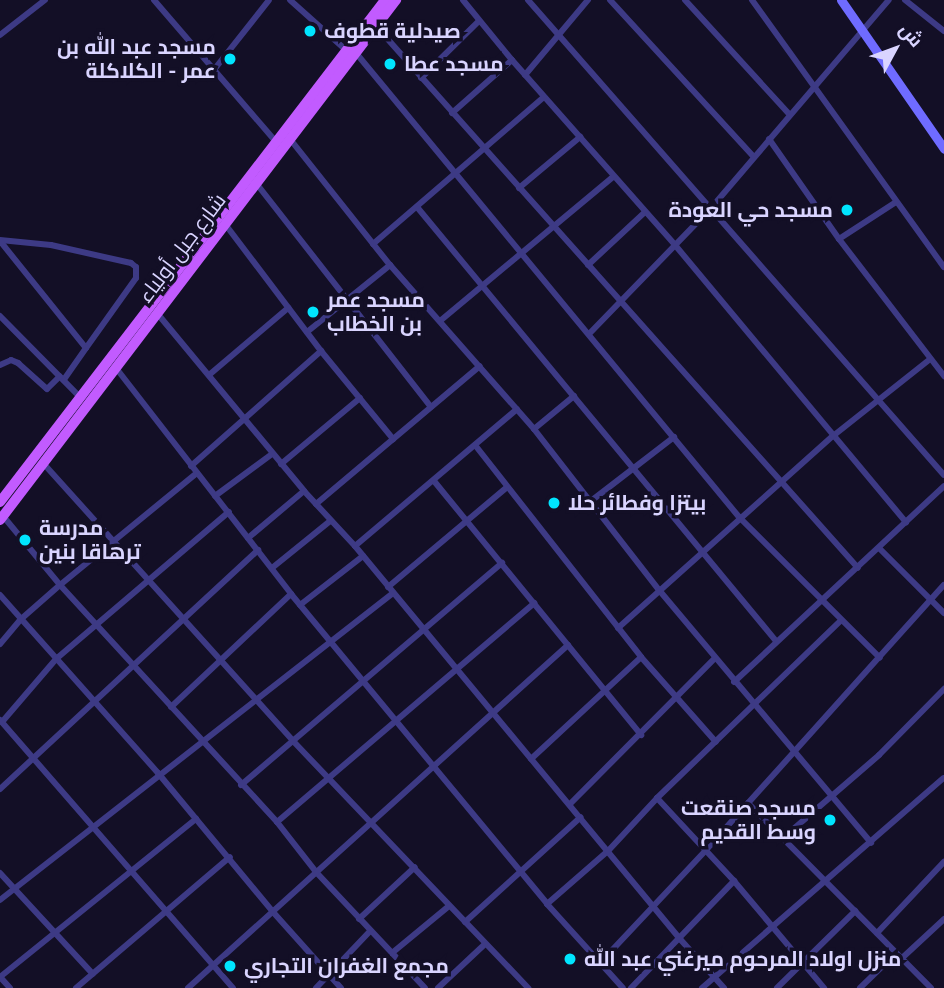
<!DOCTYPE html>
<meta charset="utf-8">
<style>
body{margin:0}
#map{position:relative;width:944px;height:988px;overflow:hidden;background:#130f26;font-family:Roboto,Cairo,sans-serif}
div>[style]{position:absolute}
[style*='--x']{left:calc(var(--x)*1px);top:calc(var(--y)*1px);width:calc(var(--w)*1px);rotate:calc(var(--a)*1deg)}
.street>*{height:6px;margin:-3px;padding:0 3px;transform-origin:3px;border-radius:3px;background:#3d3a85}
.secondary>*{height:9px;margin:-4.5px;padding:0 4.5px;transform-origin:4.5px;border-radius:4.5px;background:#6f6bff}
.primary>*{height:10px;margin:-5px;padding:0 5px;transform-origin:5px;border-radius:5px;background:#c25bff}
.dots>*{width:19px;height:19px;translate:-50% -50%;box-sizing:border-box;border:4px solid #130f26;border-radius:50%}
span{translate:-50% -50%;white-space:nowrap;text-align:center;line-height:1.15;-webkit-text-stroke:7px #130f26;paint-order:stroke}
.poi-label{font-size:21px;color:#d9d4ff;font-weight:700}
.left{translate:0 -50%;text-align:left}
.right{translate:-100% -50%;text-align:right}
.street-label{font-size:21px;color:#d9d4ff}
.north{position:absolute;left:860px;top:14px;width:70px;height:70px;-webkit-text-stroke:5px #130f26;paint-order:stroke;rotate:49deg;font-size:19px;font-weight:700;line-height:28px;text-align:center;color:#d9d4ff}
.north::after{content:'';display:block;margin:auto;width:24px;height:32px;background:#d9d4ff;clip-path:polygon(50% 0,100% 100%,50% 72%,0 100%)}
</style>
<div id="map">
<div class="street">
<i style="--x:154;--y:0;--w:187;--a:49.3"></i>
<i style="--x:290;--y:0;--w:75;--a:41.8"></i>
<i style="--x:463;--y:0;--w:77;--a:50.8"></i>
<i style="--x:512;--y:60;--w:247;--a:48.6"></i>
<i style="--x:675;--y:245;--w:361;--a:50.2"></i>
<i style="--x:528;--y:0;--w:631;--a:48.79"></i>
<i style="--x:610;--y:0;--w:213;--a:47.5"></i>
<i style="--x:685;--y:0;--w:154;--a:47.6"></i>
<i style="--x:752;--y:0;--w:329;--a:54.3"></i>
<i style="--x:905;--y:0;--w:50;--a:38.5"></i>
<i style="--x:376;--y:26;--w:725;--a:48.35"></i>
<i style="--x:0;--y:35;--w:57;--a:-37.9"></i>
<i style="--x:356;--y:53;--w:602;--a:50.46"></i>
<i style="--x:739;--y:517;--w:199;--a:45"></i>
<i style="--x:213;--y:71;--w:90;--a:-51.7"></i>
<i style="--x:525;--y:75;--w:98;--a:-50"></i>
<i style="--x:421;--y:78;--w:81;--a:-44.5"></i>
<i style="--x:452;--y:113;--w:80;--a:-41.5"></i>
<i style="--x:290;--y:139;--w:161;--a:51.6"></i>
<i style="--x:390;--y:265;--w:218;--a:48.7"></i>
<i style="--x:534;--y:429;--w:204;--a:52.2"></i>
<i style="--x:659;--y:590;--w:330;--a:50"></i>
<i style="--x:769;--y:139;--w:122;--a:55"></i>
<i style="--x:839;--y:239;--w:173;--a:52.5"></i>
<i style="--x:256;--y:183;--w:284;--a:52"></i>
<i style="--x:519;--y:188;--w:80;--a:-39.9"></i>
<i style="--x:417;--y:207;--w:563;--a:50.4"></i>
<i style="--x:225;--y:224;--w:159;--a:52.9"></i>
<i style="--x:321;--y:351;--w:114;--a:50.7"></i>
<i style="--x:839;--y:239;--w:68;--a:-33"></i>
<i style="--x:0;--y:240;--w:51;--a:5.6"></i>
<i style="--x:51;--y:245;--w:82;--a:12.7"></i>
<i style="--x:131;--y:263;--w:6;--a:39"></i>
<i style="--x:136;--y:267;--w:11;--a:90"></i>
<i style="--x:136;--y:278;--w:86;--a:125.5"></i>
<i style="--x:0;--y:241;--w:137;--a:51.2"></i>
<i style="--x:86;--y:348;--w:39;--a:125"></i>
<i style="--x:373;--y:244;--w:225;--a:-40.7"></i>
<i style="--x:588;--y:265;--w:78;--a:-42.9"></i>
<i style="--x:157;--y:313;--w:231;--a:50.4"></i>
<i style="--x:304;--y:491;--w:75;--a:47.2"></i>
<i style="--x:355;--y:546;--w:510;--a:50.41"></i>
<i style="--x:680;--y:939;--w:66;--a:48.1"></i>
<i style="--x:0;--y:316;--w:114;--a:45.4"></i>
<i style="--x:440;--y:321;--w:226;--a:-39.8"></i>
<i style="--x:307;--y:332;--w:107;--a:-38.9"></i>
<i style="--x:589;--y:334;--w:177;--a:-45.9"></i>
<i style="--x:712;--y:207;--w:272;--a:-49.5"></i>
<i style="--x:0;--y:365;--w:12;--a:-24"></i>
<i style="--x:11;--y:360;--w:8;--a:23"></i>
<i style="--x:18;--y:363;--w:39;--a:42"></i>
<i style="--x:47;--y:389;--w:18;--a:-45"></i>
<i style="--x:116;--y:368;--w:286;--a:52.2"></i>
<i style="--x:291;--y:594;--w:402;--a:50.4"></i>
<i style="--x:547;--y:904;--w:113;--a:47.9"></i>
<i style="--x:209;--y:375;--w:104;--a:-40.3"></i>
<i style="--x:534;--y:429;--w:52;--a:-39.5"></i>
<i style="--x:475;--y:445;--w:269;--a:51.9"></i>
<i style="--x:641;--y:657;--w:113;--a:48.6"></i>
<i style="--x:43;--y:463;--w:375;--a:48"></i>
<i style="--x:294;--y:742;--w:340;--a:46.4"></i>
<i style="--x:281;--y:464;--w:103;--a:-39.9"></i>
<i style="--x:191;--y:466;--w:174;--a:-41.5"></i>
<i style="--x:434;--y:481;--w:328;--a:50.8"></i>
<i style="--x:215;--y:496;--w:71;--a:-36.4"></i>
<i style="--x:591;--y:501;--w:105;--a:-37.6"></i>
<i style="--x:316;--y:504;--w:214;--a:-40.1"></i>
<i style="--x:3;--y:516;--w:89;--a:50.4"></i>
<i style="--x:60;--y:585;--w:321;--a:47.5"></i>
<i style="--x:277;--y:822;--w:63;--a:52"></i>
<i style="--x:316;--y:872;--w:159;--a:46.8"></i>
<i style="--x:248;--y:538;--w:73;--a:-40"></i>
<i style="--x:355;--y:546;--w:212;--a:-40.2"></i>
<i style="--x:879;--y:548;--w:92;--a:45"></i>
<i style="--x:272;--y:568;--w:75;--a:-39"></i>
<i style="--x:388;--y:587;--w:155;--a:-40"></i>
<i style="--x:0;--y:595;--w:238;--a:48.4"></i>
<i style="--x:158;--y:773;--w:180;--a:50.4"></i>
<i style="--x:273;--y:912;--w:102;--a:48.2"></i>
<i style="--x:300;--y:605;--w:80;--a:-37.9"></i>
<i style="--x:618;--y:628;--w:288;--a:-41.8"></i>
<i style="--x:833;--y:436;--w:124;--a:-38.4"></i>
<i style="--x:0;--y:644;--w:31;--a:-50"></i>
<i style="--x:20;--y:620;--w:53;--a:-41.2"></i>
<i style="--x:60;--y:585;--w:177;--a:-39.3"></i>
<i style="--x:734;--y:682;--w:287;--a:-43"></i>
<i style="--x:171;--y:707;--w:165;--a:-43.3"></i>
<i style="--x:0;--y:720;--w:355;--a:49"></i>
<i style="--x:2;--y:722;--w:83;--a:-49.4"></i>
<i style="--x:56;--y:659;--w:227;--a:-40.4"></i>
<i style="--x:531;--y:759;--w:150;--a:-42.8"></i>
<i style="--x:241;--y:785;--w:343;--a:-40.4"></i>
<i style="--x:0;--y:789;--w:352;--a:-42.8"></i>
<i style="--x:657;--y:798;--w:113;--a:47.1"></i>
<i style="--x:734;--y:881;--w:140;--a:49.9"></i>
<i style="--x:748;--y:803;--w:260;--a:45.3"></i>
<i style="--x:570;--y:804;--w:206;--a:-45.2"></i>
<i style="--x:277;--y:822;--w:338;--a:-40.4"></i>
<i style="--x:783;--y:838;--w:127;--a:-40.8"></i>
<i style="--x:879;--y:755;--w:93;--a:-45.4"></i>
<i style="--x:0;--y:873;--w:137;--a:47.4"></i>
<i style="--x:0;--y:900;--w:499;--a:-38"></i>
<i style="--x:547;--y:904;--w:81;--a:-41"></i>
<i style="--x:608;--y:851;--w:72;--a:-47.2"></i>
<i style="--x:657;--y:798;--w:255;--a:-44"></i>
<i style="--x:359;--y:919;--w:76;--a:-42.9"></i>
<i style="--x:465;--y:922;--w:156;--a:-42.2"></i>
<i style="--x:877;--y:933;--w:98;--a:-46.7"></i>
<i style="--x:392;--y:953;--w:74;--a:-39.5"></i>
<i style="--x:901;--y:959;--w:59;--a:-42.9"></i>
<i style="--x:600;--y:963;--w:155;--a:-46.8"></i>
<i style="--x:706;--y:850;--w:356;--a:-48.1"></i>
<i style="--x:10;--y:988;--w:15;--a:-132"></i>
<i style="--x:0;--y:977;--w:252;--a:-38.9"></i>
<i style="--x:76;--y:988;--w:202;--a:-40.4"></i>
<i style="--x:188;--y:988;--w:512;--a:-42.07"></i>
<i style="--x:316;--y:988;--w:79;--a:-46.5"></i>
<i style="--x:438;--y:988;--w:64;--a:-43.1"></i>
<i style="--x:631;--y:988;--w:149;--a:-46.1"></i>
<i style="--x:702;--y:988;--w:320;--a:-41"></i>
<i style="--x:777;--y:988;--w:110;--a:-44.6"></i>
<i style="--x:860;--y:988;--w:50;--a:-44.2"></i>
</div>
<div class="secondary">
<i style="--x:841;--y:0;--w:181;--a:55.3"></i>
</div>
<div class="primary">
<i style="--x:0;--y:502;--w:633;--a:-52.51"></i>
<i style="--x:0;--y:520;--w:654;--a:-52.71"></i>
</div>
<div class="dots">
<i style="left:310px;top:31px;background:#00e5ff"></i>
<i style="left:230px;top:59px;background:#00e5ff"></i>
<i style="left:390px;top:64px;background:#00e5ff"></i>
<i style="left:847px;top:210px;background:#00e5ff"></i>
<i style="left:313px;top:312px;background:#00e5ff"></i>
<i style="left:554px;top:503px;background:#00e5ff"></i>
<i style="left:25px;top:540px;background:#00e5ff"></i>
<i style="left:830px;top:820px;background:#00e5ff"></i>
<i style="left:570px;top:959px;background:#00e5ff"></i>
<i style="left:230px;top:966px;background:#00e5ff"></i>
</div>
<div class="poi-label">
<span class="left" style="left:324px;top:31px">صيدلية قطوف</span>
<span class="right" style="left:216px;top:59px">مسجد عبد الله بن<br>عمر - الكلاكلة</span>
<span class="left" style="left:404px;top:64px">مسجد عطا</span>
<span class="right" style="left:833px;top:210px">مسجد حي العودة</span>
<span class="left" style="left:327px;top:312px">مسجد عمر<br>بن الخطاب</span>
<span class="left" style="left:568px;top:503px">بيتزا وفطائر حلا</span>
<span class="left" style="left:39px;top:540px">مدرسة<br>ترهاقا بنين</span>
<span class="right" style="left:816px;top:820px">مسجد صنقعت<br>وسط القديم</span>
<span class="left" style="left:584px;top:959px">منزل اولاد المرحوم ميرغني عبد الله</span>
<span class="left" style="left:244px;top:966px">مجمع الغفران التجاري</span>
</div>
<div class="street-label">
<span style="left:182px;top:248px;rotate:-53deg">شارع جبل أولياء</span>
</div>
<div class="north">ش</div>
</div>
